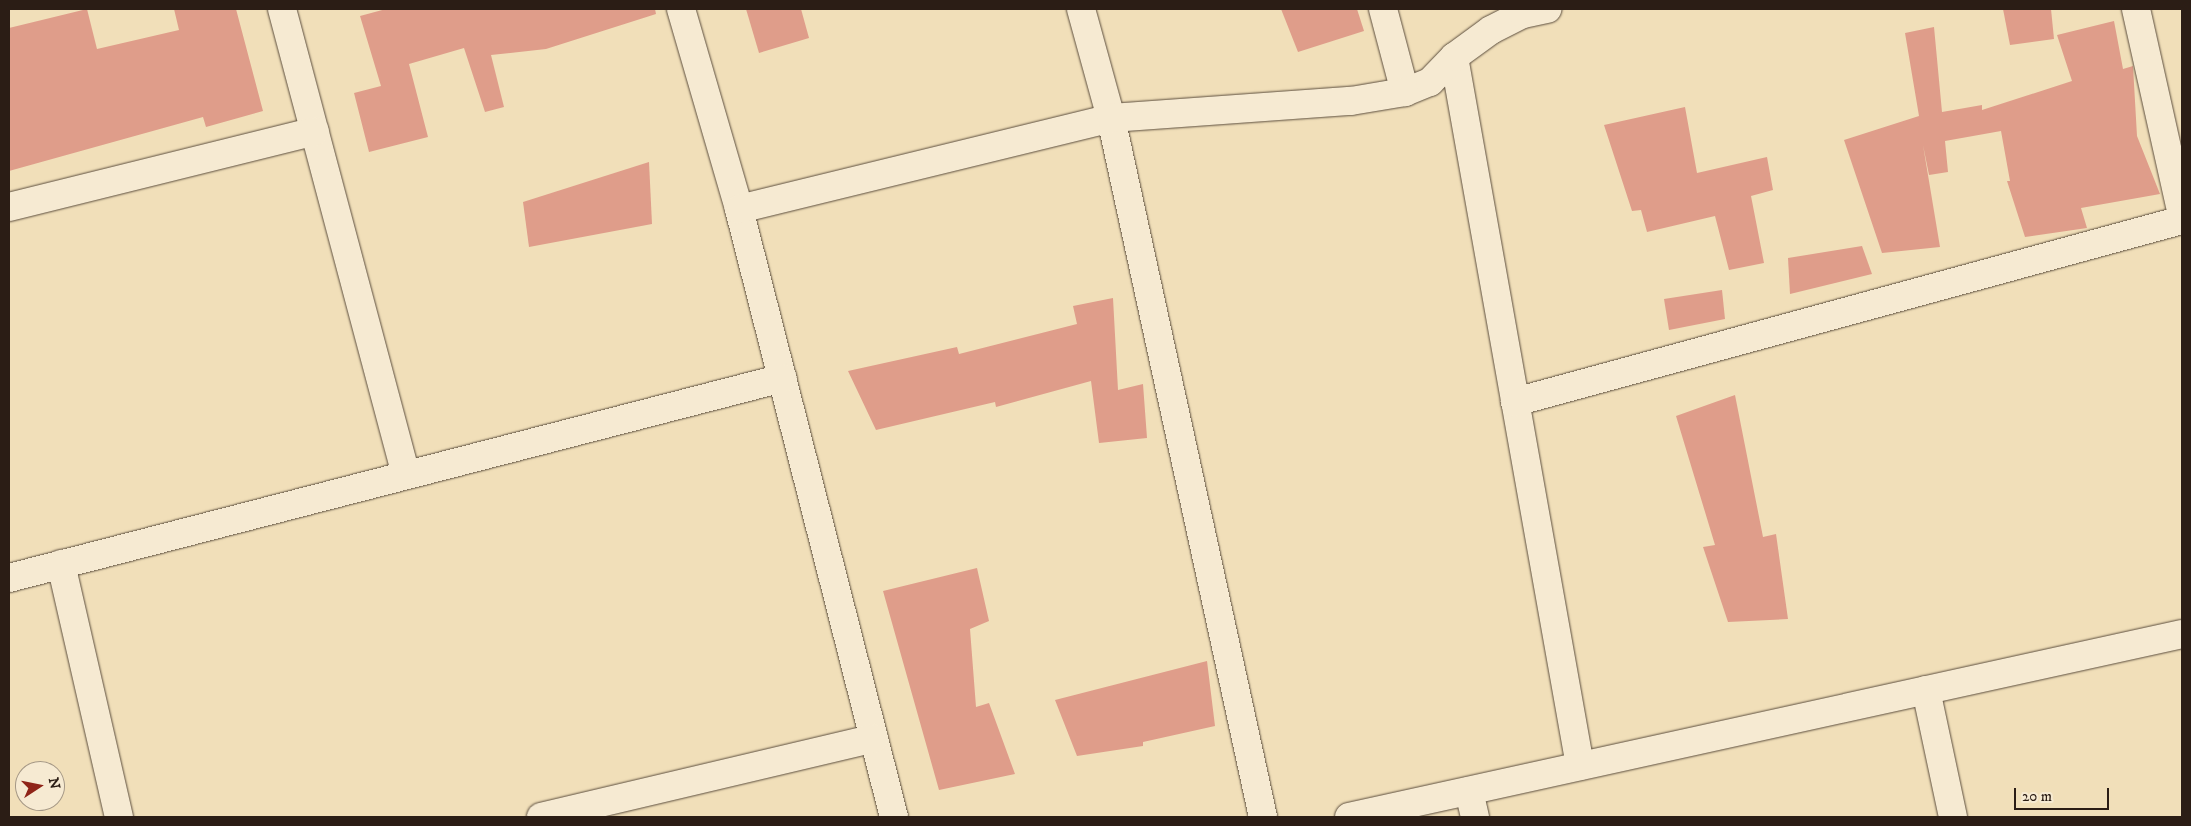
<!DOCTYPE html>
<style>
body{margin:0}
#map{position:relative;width:2191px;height:826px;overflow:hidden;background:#f1dfb9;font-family:"IM FELL DW Pica",serif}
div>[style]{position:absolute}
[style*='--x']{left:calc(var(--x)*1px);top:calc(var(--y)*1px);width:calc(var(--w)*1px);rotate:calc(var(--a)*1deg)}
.building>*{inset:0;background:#df9d8a}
.roads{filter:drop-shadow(0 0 1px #5c4e3e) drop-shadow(0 0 1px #5c4e3e)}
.minor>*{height:28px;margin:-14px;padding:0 14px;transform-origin:14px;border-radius:14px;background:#f6ead2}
span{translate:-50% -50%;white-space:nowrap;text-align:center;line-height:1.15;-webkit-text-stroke:4.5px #f6ead2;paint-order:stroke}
.frame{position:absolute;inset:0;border:10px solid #2b1d15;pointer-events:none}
.north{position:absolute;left:15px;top:761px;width:50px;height:50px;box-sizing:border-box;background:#f6ead2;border:1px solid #a59886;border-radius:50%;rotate:79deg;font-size:14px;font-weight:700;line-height:20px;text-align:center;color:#2b1d15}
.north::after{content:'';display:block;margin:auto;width:18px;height:22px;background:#8f2418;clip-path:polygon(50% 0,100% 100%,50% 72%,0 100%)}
.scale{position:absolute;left:2014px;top:788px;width:95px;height:22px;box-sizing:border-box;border:2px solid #2b1d15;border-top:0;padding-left:6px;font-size:15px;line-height:18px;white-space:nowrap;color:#2b1d15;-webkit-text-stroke:4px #f6ead2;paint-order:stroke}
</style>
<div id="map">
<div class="building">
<i style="clip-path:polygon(87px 9px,97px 49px,179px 30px,174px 9px,236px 9px,263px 111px,206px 127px,203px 117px,9px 171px,9px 28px)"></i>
<i style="clip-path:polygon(386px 9px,655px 9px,656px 14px,546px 49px,491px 55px,504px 107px,485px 112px,464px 48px,409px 64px,428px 137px,369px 152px,354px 93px,381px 86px,360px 16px)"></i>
<i style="clip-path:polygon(746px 9px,801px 9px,809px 38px,759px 53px)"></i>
<i style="clip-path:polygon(1281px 9px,1357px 9px,1364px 31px,1298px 52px)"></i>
<i style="clip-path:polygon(2003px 9px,2051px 9px,2054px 39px,2010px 45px)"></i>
<i style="clip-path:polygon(2114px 21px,2123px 69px,2133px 66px,2137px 136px,2160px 194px,2081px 208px,2087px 228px,2025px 237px,2007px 181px,2010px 181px,2001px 131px,1945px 141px,1948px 172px,1929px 175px,1923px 145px,1940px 247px,1882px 253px,1844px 140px,1919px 116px,1905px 33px,1934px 27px,1942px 112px,1982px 105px,1982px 110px,2072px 81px,2057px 35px)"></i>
<i style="clip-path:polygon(1685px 107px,1697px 173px,1767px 157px,1773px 190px,1751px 196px,1764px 263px,1729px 270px,1715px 216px,1647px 232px,1641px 210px,1632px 211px,1604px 125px)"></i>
<i style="clip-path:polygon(649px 162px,652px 224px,529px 247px,523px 202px)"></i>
<i style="clip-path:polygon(1862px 246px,1872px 274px,1790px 294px,1788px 258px)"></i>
<i style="clip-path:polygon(1722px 290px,1725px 319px,1669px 330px,1664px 299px)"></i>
<i style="clip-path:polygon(1113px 298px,1118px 390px,1143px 384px,1147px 438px,1099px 443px,1091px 381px,996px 407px,995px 402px,876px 430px,848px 371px,957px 347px,959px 354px,1077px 324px,1073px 306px)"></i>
<i style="clip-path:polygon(1735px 395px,1763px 537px,1776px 534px,1788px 619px,1728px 622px,1703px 547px,1715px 545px,1676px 416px)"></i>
<i style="clip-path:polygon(977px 568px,989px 621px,970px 629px,976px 707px,989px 703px,1015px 774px,939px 790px,883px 591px)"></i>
<i style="clip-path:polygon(1207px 661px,1215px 726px,1143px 742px,1143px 746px,1077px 756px,1055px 700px)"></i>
</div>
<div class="roads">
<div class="minor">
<i style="--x:282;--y:9;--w:482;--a:75.1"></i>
<i style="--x:681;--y:9;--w:208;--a:73.8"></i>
<i style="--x:739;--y:209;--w:627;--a:75.7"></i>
<i style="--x:1081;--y:9;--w:113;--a:74.6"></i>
<i style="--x:1111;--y:118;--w:715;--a:77.73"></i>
<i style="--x:1383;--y:9;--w:86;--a:75.2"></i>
<i style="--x:2136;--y:9;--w:210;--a:77.4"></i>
<i style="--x:1454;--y:57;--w:720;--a:79.92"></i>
<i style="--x:9;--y:207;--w:315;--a:-13.9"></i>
<i style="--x:739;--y:209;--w:383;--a:-13.7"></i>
<i style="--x:1111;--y:118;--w:241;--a:-4.1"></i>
<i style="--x:1351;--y:101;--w:55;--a:-9.5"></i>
<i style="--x:1405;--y:92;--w:27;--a:-22"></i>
<i style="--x:1430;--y:82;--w:35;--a:-46"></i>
<i style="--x:1454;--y:57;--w:46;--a:-36.1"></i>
<i style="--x:1491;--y:30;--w:36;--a:-27"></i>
<i style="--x:1523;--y:14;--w:25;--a:-12"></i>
<i style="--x:1515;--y:402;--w:691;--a:-15.26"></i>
<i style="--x:61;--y:564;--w:260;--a:77.1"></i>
<i style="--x:9;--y:578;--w:799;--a:-14.49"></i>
<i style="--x:1926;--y:690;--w:130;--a:78"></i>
<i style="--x:1469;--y:791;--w:27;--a:77"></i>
<i style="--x:541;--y:817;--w:342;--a:-13.3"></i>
<i style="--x:1349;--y:817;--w:853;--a:-12.39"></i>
</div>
</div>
<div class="frame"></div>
<div class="north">N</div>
<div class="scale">20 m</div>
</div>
